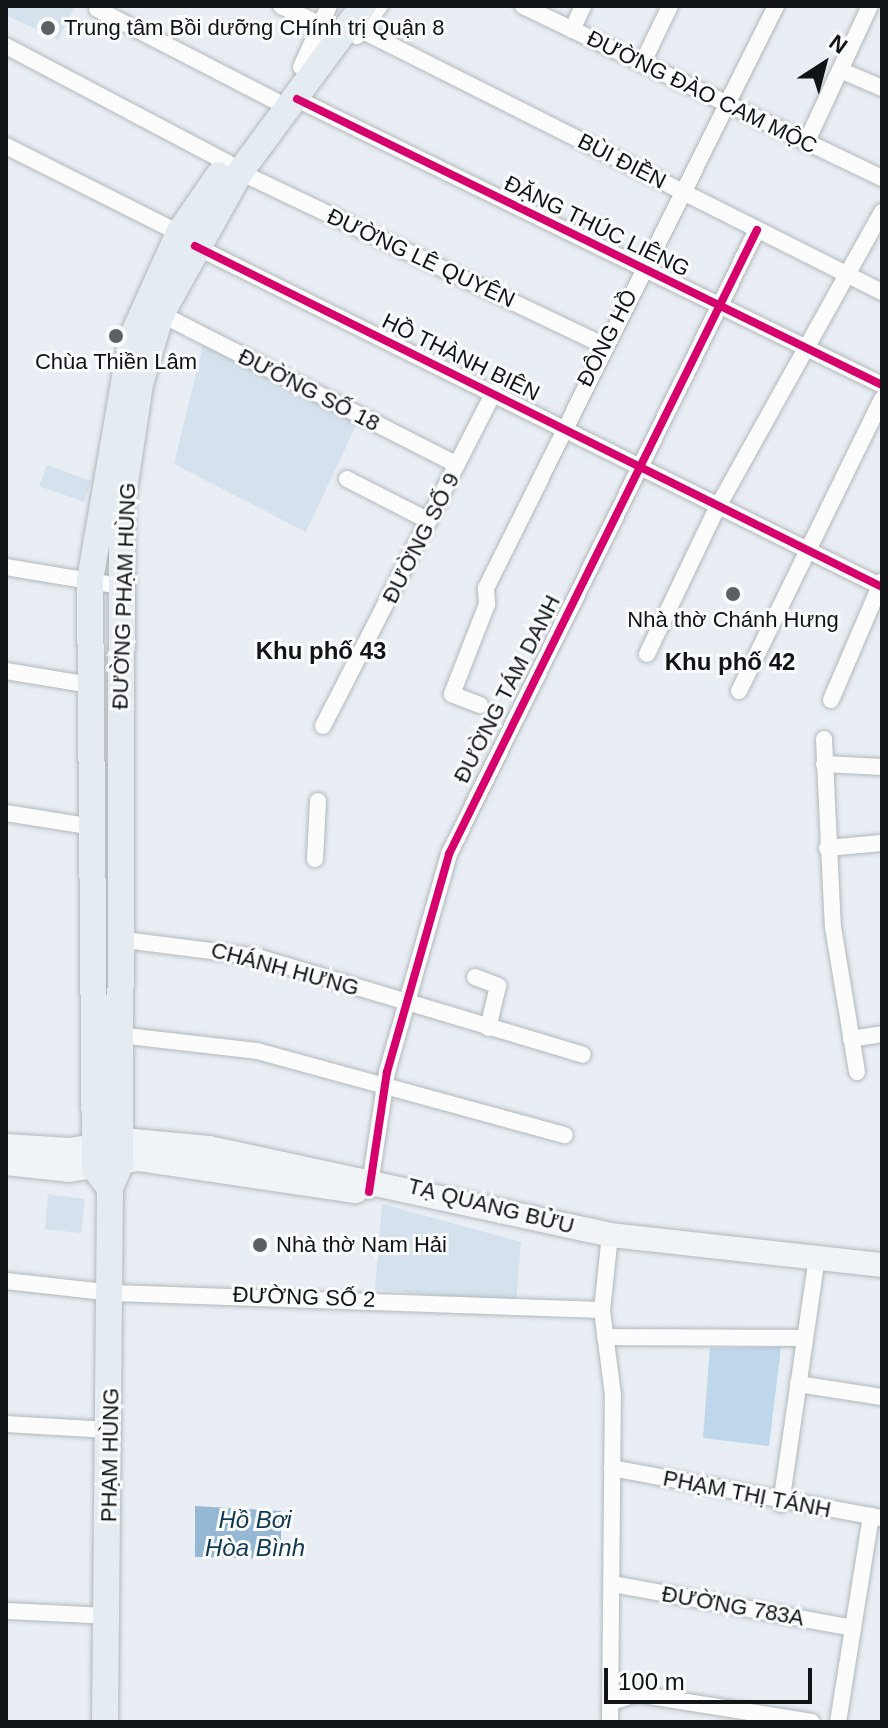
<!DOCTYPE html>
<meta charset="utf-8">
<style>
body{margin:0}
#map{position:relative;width:888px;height:1728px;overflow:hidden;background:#e8eef4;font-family:Helvetica,sans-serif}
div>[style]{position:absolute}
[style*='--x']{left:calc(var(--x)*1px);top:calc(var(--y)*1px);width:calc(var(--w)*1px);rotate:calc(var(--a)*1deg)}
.built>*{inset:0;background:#d5e1ec}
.green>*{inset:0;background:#bed7eb}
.water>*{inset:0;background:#95b9d4}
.roads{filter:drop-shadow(0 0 2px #b3b8bc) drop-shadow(0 0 2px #b3b8bc)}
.street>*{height:16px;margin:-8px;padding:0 8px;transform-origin:8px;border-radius:8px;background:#fcfcfd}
.secondary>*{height:24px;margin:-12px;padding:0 12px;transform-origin:12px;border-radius:12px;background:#f0f4f7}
.primary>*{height:26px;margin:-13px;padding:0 13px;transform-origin:13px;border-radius:13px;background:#e4ebf1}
.cycleway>*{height:8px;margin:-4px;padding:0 4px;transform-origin:4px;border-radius:4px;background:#d6006c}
.dots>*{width:22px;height:22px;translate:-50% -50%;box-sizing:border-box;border:4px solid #f9fbfd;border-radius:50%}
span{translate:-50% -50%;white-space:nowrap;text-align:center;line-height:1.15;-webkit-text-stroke:6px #f9fbfd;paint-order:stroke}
.poi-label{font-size:22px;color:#101417}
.left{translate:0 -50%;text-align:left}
.street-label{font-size:22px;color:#101417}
.neighbourhood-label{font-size:24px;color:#101417;font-weight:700}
.water-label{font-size:24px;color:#113751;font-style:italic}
.frame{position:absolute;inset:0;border:8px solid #101417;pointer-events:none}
.north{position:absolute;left:784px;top:24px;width:80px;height:80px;-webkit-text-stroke:6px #f9fbfd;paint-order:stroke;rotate:36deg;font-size:22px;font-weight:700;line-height:32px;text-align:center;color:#101417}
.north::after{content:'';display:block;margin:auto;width:28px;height:36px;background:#101417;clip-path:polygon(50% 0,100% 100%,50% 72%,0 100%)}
.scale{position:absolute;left:604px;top:1668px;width:208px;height:36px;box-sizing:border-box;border:4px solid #101417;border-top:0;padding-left:10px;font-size:24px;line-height:28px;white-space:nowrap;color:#101417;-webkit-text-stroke:6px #f9fbfd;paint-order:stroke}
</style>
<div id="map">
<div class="built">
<i style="clip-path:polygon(6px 6px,75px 6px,58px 40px,6px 15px)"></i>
<i style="clip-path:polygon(204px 341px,359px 419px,306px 532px,174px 464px)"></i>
<i style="clip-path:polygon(47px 465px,91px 481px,84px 502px,39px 486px)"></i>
<i style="clip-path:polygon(48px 1194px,85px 1199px,81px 1233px,45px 1229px)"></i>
<i style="clip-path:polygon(382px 1204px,521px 1242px,516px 1304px,375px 1289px)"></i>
</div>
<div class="green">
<i style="clip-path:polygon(781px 1347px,769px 1446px,703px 1438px,710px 1348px)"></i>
</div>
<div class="water">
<i style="clip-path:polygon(195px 1506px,281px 1511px,281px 1559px,195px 1557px)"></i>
</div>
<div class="roads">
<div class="street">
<i style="--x:281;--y:6;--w:40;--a:25"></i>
<i style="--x:523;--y:6;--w:398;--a:25.6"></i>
<i style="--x:97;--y:9;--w:200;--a:27.3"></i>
<i style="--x:572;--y:30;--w:26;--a:-65"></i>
<i style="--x:363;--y:31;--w:581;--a:26.7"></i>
<i style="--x:357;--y:36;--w:38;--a:-53"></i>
<i style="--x:6;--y:46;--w:251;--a:27.8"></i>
<i style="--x:642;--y:64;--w:64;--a:-64.2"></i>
<i style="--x:301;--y:67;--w:67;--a:-65.3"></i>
<i style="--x:840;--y:70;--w:46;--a:23.2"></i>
<i style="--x:297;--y:99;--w:651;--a:26.05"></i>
<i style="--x:806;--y:143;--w:151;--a:-65"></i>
<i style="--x:6;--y:146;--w:194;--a:26.7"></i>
<i style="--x:240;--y:172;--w:402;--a:25.5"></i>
<i style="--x:195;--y:246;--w:767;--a:26.4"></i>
<i style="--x:161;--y:314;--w:332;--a:27"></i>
<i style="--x:347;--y:479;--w:92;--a:27.1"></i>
<i style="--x:6;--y:567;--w:116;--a:9.5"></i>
<i style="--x:647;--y:654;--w:160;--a:-64.4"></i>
<i style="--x:716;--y:510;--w:341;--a:-60.9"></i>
<i style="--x:6;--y:671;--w:86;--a:9.4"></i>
<i style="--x:739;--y:691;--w:325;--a:-63.9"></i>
<i style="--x:831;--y:700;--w:129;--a:-66.8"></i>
<i style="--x:480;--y:705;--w:30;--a:-159"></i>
<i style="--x:452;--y:694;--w:97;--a:-68.7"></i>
<i style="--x:487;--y:604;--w:16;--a:-94"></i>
<i style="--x:486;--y:588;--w:650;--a:-63.51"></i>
<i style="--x:323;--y:726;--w:375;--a:-62.9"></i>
<i style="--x:824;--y:739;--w:188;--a:87.3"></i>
<i style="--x:833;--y:927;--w:147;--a:80.6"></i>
<i style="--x:824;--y:764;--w:58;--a:3"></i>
<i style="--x:6;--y:813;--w:88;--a:9.1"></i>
<i style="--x:827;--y:848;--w:55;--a:-5.2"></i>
<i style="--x:315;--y:859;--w:58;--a:-87"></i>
<i style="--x:117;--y:939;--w:141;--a:7.3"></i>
<i style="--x:257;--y:957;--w:340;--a:16.7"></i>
<i style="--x:475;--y:977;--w:25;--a:21"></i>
<i style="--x:498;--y:986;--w:43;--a:103.4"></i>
<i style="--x:119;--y:1035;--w:139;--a:6.6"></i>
<i style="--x:257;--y:1051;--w:319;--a:15.3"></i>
<i style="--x:851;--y:1039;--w:31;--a:-9"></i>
<i style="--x:369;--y:1191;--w:120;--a:-81.4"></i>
<i style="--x:387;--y:1072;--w:227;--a:-74.1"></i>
<i style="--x:449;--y:854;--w:696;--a:-63.73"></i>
<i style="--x:6;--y:1281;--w:108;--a:6.4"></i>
<i style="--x:113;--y:1293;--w:489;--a:2"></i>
<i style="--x:605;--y:1337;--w:200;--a:0.3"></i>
<i style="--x:798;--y:1384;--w:85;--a:8.8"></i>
<i style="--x:6;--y:1424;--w:103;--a:3.3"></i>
<i style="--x:612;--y:1468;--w:275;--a:10.5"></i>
<i style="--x:781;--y:1504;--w:249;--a:-81.7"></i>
<i style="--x:613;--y:1584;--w:244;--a:10.4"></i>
<i style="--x:6;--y:1611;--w:102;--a:2.8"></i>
<i style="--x:612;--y:1702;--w:26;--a:-18"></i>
<i style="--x:637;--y:1694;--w:177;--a:9.1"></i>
<i style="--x:610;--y:1722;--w:327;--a:-89.5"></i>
<i style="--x:613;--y:1395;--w:86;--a:-97.4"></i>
<i style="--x:602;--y:1310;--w:75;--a:-83.9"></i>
<i style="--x:838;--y:1722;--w:209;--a:-80.9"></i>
</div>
<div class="secondary">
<i style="--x:6;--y:1146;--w:64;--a:3.6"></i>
<i style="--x:70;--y:1150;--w:64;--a:-8.1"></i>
<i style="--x:133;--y:1141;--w:76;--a:5.3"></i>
<i style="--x:209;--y:1148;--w:410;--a:12.2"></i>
<i style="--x:610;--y:1235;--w:274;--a:6.3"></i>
<i style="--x:6;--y:1163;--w:63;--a:6.3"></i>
<i style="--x:69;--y:1170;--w:70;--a:-9.1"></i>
<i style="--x:138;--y:1159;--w:220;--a:8.4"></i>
</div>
<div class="primary">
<i style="--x:110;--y:1188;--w:24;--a:-128"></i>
<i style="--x:95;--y:1169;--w:589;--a:-90.49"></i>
<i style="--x:90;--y:580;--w:247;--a:-80.2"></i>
<i style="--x:132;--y:337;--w:114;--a:-65.7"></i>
<i style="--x:179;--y:233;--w:70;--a:-55.4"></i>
<i style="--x:105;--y:1722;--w:534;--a:-89.46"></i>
<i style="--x:110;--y:1188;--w:26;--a:-67"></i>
<i style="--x:120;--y:1164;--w:661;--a:-89.83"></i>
<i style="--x:122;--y:503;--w:120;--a:-81.4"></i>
<i style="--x:140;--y:384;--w:73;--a:-73.3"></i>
<i style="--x:161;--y:314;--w:162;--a:-60.9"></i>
<i style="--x:240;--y:172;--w:207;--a:-53.5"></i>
</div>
</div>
<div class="cycleway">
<i style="--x:297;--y:99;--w:651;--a:26.05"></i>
<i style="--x:195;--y:246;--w:767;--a:26.4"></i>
<i style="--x:369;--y:1192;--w:121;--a:-81.5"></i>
<i style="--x:387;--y:1072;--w:227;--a:-74.1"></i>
<i style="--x:449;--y:854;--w:696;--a:-63.73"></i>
</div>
<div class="dots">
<i style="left:48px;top:28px;background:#5c6064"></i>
<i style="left:116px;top:336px;background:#5c6064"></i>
<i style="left:733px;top:594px;background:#5c6064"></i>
<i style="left:260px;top:1245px;background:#5c6064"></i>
</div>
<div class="poi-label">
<span class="left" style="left:64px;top:28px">Trung tâm Bồi dưỡng CHính trị Quận 8</span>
<span style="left:116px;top:362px">Chùa Thiền Lâm</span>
<span style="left:733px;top:620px">Nhà thờ Chánh Hưng</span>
<span class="left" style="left:276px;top:1245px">Nhà thờ Nam Hải</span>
</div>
<div class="street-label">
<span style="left:702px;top:92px;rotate:26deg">ĐƯỜNG ĐÀO CAM MỘC</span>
<span style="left:622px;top:161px;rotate:27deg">BÙI ĐIỀN</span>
<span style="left:597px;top:226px;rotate:26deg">ĐẶNG THÚC LIÊNG</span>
<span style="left:421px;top:258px;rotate:25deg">ĐƯỜNG LÊ QUYÊN</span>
<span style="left:607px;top:338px;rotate:-63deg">ĐÔNG HỒ</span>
<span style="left:461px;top:357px;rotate:26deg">HỒ THÀNH BIÊN</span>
<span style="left:309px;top:390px;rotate:27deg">ĐƯỜNG SỐ 18</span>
<span style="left:421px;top:538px;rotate:-63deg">ĐƯỜNG SỐ 9</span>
<span style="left:124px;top:596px;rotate:-88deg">ĐƯỜNG PHẠM HÙNG</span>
<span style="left:507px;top:689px;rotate:-63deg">ĐƯỜNG TÁM DANH</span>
<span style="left:285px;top:969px;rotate:15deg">CHÁNH HƯNG</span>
<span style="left:491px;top:1206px;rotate:14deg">TẠ QUANG BỬU</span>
<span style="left:304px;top:1297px;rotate:2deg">ĐƯỜNG SỐ 2</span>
<span style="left:110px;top:1455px;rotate:-89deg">PHẠM HÙNG</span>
<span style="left:747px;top:1494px;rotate:11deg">PHẠM THỊ TÁNH</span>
<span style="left:733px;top:1606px;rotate:10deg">ĐƯỜNG 783A</span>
</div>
<div class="neighbourhood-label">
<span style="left:321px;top:651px">Khu phố 43</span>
<span style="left:730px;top:662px">Khu phố 42</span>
</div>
<div class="water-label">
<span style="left:255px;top:1534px">Hồ Bơi<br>Hòa Bình</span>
</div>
<div class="frame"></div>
<div class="north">N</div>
<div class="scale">100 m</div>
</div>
